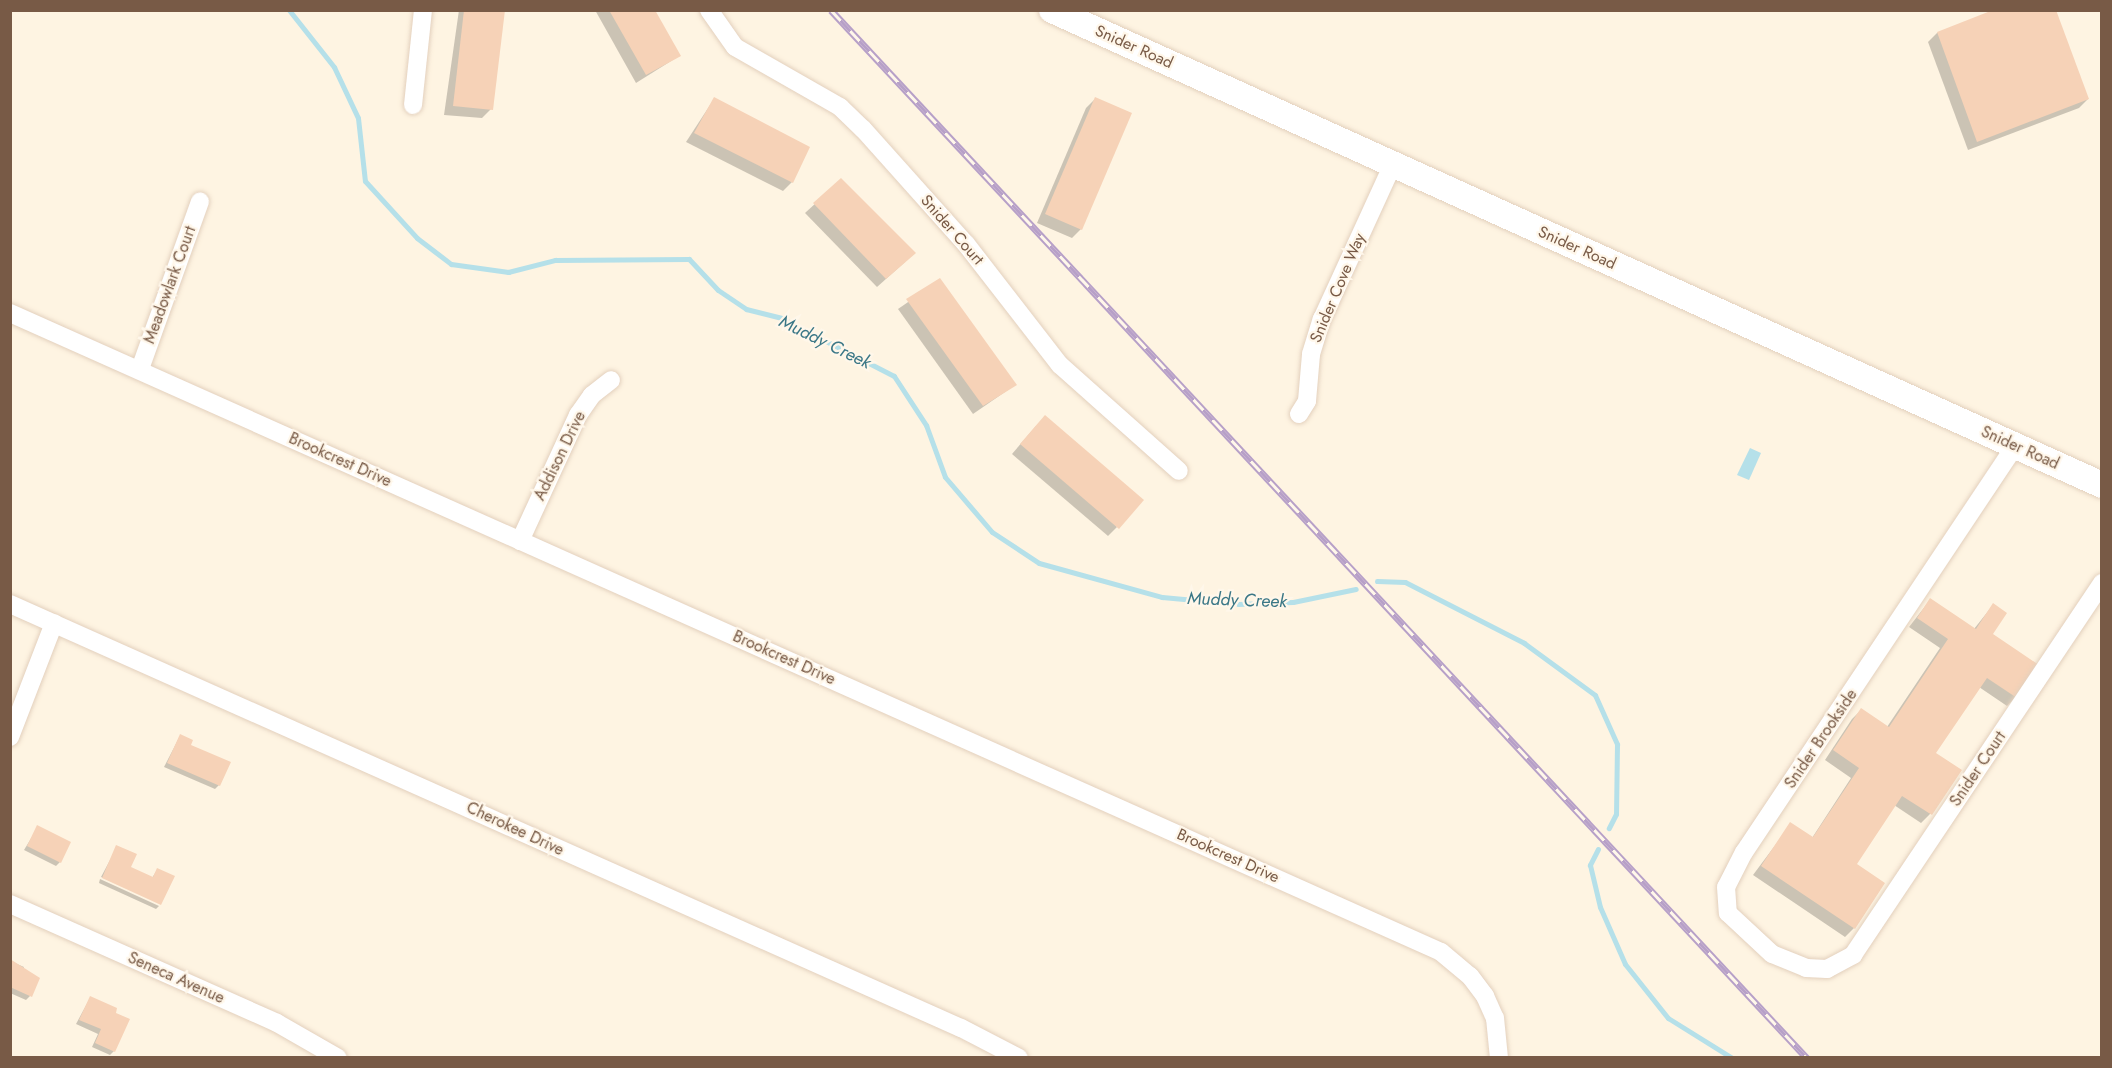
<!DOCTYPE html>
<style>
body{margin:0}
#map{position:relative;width:2112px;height:1068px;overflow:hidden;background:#fef4e2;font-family:Jost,sans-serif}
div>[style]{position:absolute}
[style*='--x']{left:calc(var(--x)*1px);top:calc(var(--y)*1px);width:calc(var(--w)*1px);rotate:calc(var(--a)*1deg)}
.water>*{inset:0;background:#b5e0e9}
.shadow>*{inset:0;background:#0003}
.stream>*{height:5px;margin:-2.5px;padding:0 2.5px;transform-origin:2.5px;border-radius:2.5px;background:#b5e0e9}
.building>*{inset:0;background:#f6d2b7}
.roads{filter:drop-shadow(0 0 2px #e3d0bd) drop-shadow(0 0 2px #e3d0bd)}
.street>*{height:18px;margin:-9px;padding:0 9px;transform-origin:9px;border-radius:9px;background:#fff}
.secondary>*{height:26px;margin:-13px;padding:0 13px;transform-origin:13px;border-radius:13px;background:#fff}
.rail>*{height:7px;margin-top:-3.5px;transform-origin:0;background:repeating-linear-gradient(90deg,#fff7ea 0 14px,#b7a0c8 0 28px);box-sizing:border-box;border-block:2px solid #b7a0c8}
span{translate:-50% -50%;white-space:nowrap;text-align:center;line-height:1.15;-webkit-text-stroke:4.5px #fff7ea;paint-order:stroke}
.street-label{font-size:16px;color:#785a46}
.water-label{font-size:18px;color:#3b7786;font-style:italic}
.frame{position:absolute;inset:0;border:12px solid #785a46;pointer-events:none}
</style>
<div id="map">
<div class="water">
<i style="clip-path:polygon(1750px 448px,1761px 453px,1749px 480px,1737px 475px)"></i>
</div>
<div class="shadow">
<i style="clip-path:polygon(459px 10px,504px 10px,491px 109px,482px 118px,444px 115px)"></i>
<i style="clip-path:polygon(595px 10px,653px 10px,679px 56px,636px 83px)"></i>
<i style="clip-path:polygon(1997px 10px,2088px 99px,2079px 108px,1968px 150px,1928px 42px,1937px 33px)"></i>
<i style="clip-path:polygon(714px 99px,792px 182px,783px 191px,686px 142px)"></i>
<i style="clip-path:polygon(1095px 99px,1081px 229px,1072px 238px,1037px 223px,1086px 108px)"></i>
<i style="clip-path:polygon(841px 180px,905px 262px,877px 287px,805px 213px)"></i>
<i style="clip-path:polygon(940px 280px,1015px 385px,973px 414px,898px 309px)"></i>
<i style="clip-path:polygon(1036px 426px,1117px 527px,1108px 536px,1012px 454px)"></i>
<i style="clip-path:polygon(1930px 600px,1974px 629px,1993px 605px,1991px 634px,2016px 697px,2007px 706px,1979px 687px,1934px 754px,1959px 770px,1930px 814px,1921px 823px,1894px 805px,1855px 865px,1854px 928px,1845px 937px,1753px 875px,1791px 824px,1812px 838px,1851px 778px,1825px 760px,1852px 719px,1861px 710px,1887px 727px,1940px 648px,1909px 627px)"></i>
<i style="clip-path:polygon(180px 736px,219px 785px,215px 789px,164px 767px)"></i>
<i style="clip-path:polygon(38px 827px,60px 862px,56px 866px,24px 850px)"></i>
<i style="clip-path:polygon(117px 847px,129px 868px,152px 878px,157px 870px,161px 903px,101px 877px)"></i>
<i style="clip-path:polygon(100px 879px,159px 906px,156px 909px,99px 883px)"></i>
<i style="clip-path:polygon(10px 961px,24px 967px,22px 972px,30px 996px,26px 1000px,10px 993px)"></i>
<i style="clip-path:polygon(90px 998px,114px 1051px,110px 1055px,92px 1047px,98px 1034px,76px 1024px)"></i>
</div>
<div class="stream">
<i style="--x:289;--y:10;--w:73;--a:51.7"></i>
<i style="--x:334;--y:67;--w:56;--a:64.8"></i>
<i style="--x:358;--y:118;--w:63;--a:83.7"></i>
<i style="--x:365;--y:181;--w:77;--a:47.6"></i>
<i style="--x:417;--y:238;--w:43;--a:37.4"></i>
<i style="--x:451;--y:264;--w:58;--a:8"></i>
<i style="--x:508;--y:272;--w:49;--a:-14.3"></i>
<i style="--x:555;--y:260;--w:134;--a:-0.4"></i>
<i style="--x:689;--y:259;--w:42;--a:46.9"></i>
<i style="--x:718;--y:290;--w:34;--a:34"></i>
<i style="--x:746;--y:309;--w:36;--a:14"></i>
<i style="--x:781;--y:318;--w:127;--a:27.2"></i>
<i style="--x:894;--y:376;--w:59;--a:56.9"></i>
<i style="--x:926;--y:425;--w:55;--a:69.9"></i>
<i style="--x:945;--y:477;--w:72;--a:49.5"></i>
<i style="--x:992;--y:532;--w:56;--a:33.4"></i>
<i style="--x:1039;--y:563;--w:128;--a:15.5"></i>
<i style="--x:1162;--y:597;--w:76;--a:5.3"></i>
<i style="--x:1238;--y:604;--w:55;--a:-2.1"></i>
<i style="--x:1293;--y:602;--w:64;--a:-11.7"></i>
<i style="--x:1377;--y:581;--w:28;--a:2"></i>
<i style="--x:1405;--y:582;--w:134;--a:27.1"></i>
<i style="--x:1524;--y:643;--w:88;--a:36.2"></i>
<i style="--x:1595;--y:695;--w:54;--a:65.8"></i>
<i style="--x:1617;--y:744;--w:70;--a:90.8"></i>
<i style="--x:1616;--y:814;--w:16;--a:117"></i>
<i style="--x:1598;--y:849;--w:18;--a:117"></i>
<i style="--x:1590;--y:865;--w:43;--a:76.6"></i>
<i style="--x:1600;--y:907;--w:62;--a:66.3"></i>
<i style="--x:1625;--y:964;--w:69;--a:51.5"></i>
<i style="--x:1668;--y:1018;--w:75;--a:32"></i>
</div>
<div class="building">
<i style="clip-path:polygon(464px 10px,505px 10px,493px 110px,453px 106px)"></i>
<i style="clip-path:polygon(609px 10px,655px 10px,681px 56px,646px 75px)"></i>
<i style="clip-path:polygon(1993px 10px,2056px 10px,2089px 99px,1977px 142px,1937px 32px)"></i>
<i style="clip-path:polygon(714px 97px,810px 147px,793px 183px,694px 133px)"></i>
<i style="clip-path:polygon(1095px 97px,1132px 113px,1082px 230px,1045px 214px)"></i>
<i style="clip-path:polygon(841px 178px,916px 253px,886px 279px,813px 203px)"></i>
<i style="clip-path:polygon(940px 278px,1017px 385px,983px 406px,906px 299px)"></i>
<i style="clip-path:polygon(1045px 415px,1144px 500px,1119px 529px,1020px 444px)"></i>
<i style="clip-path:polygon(1930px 598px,1976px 629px,1993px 603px,2007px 613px,1993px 634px,2039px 665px,2017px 698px,1987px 678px,1936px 753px,1962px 770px,1932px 815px,1902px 796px,1857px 864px,1885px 883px,1855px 929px,1761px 866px,1790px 822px,1813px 837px,1859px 768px,1833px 750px,1861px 708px,1889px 727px,1948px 639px,1917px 618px)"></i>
<i style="clip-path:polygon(180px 734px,193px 740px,191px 745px,231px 762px,220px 786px,167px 763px)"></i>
<i style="clip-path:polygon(37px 825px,71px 842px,61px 863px,27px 846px)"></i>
<i style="clip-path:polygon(116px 845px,137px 854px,131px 867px,153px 877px,157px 868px,175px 876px,161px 905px,102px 878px)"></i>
<i style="clip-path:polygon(10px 959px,40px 978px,32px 997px,10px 987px)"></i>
<i style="clip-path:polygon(90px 996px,117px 1008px,116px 1013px,130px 1019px,115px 1052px,95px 1043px,101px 1029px,79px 1020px)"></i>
</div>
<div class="roads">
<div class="street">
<i style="--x:709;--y:10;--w:45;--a:54.9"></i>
<i style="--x:735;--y:47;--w:121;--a:29.7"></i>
<i style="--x:840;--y:107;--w:32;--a:44"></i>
<i style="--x:863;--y:129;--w:154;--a:48.2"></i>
<i style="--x:966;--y:244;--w:153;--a:52.2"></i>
<i style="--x:1060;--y:365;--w:159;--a:41.7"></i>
<i style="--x:413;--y:105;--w:96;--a:-84"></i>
<i style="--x:10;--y:313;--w:1567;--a:24.06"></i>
<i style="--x:1441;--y:952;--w:38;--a:40"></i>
<i style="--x:1470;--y:976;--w:25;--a:53"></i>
<i style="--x:1485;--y:996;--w:24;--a:66"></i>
<i style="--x:1495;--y:1018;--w:40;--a:84.3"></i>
<i style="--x:140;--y:369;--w:178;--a:-70.3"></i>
<i style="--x:1299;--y:414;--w:15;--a:-58"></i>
<i style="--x:1307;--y:401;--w:47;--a:-85.1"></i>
<i style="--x:1311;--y:354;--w:37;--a:-73"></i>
<i style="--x:1322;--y:319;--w:170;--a:-65.4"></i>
<i style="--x:2015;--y:446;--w:488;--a:123.7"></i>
<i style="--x:1744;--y:852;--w:39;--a:117"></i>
<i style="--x:1726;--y:887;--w:26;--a:86"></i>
<i style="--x:1728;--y:913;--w:60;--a:43"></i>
<i style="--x:1772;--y:954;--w:37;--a:22"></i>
<i style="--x:1806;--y:968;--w:21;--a:3"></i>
<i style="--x:1827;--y:969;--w:30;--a:-28"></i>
<i style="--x:1853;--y:955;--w:448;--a:-56.2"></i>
<i style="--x:520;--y:541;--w:139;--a:-65.3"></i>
<i style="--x:578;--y:415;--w:24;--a:-55"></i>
<i style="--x:592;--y:395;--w:24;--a:-38"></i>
<i style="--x:10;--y:604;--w:1041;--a:24.03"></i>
<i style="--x:961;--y:1028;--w:65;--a:27.3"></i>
<i style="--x:10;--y:737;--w:122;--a:-68.9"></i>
<i style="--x:10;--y:904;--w:292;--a:24"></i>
<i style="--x:277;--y:1023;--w:70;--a:29.8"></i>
</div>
<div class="secondary">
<i style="--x:1052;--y:10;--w:1152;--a:24.34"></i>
</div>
</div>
<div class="rail">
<i style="--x:831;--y:10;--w:1432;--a:47.04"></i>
</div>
<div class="street-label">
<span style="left:1134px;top:47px;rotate:24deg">Snider Road</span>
<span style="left:952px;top:230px;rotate:49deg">Snider Court</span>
<span style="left:1577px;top:248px;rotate:24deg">Snider Road</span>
<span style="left:170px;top:285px;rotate:-70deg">Meadowlark Court</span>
<span style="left:1338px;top:288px;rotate:-67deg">Snider Cove Way</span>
<span style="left:2020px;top:448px;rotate:24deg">Snider Road</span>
<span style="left:560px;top:456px;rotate:-64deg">Addison Drive</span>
<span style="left:340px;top:460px;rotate:24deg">Brookcrest Drive</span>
<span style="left:784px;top:658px;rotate:24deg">Brookcrest Drive</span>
<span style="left:1821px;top:739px;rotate:-56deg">Snider Brookside</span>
<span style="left:1978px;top:769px;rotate:-56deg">Snider Court</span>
<span style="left:515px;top:829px;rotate:25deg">Cherokee Drive</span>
<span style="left:1228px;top:856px;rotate:24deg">Brookcrest Drive</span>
<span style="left:176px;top:978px;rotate:24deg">Seneca Avenue</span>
</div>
<div class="water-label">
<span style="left:825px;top:342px;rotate:26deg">Muddy Creek</span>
<span style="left:1237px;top:600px;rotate:2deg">Muddy Creek</span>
</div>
<div class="frame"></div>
</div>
